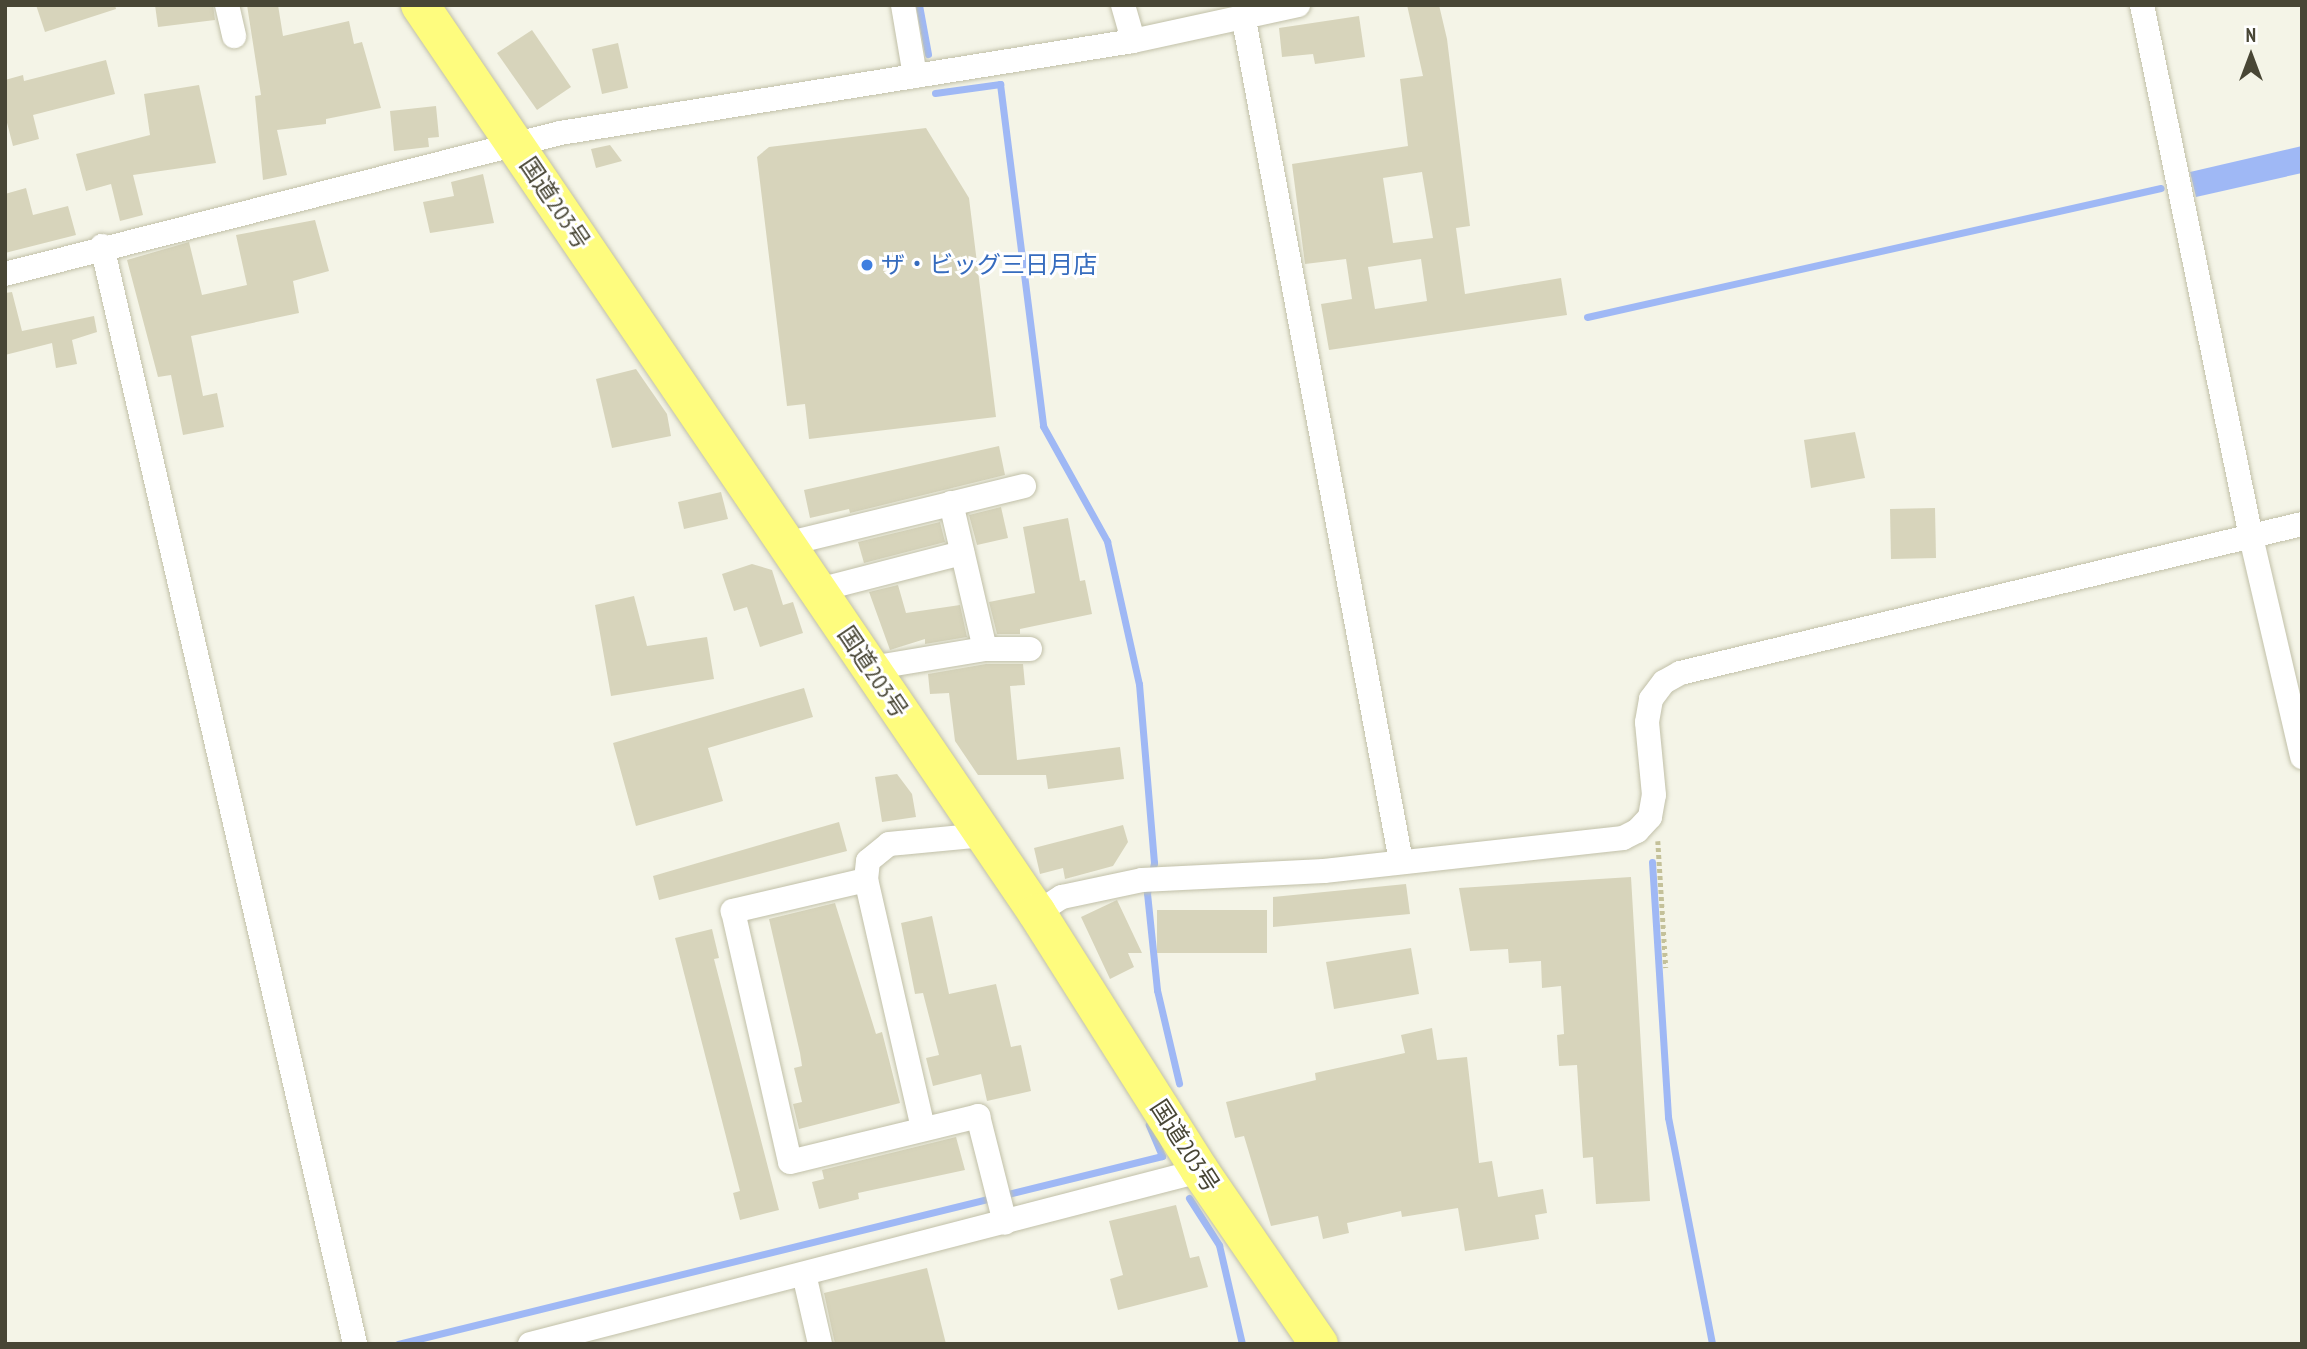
<!DOCTYPE html>
<meta charset="utf-8">
<style>
body{margin:0}
#map{position:relative;width:2307px;height:1349px;overflow:hidden;background:#f4f4e7;font-family:"PT Sans Narrow","Noto Sans JP",sans-serif}
div>[style]{position:absolute}
[style*='--x']{left:calc(var(--x)*1px);top:calc(var(--y)*1px);width:calc(var(--w)*1px);rotate:calc(var(--a)*1deg)}
.water>*{inset:0;background:#9fb8f5}
.stream>*{height:7px;margin:-3.5px;padding:0 3.5px;transform-origin:3.5px;border-radius:3.5px;background:#9fb8f5}
.building>*{inset:0;background:#d7d4bb}
.path>*{height:4.5px;margin-top:-2.25px;transform-origin:0;background:repeating-linear-gradient(90deg,#c4c199 0 3.5px,transparent 0 7px)}
.roads{filter:drop-shadow(0 0 2px #c1c0a8) drop-shadow(0 0 2px #c1c0a8)}
.minor>*{height:24px;margin:-12px;padding:0 12px;transform-origin:12px;border-radius:12px;background:#fff}
.trunk>*{height:38px;margin:-19px;padding:0 19px;transform-origin:19px;border-radius:19px;background:#fefc7e}
.dots>*{width:19px;height:19px;translate:-50% -50%;box-sizing:border-box;border:4px solid #fff;border-radius:50%}
span{translate:-50% -50%;white-space:nowrap;text-align:center;line-height:1.15;-webkit-text-stroke:6px #fff;paint-order:stroke}
.street-label{font-size:24px;color:#484635}
.shop-label{font-size:24px;color:#366cbe}
.left{translate:0 -50%;text-align:left}
.frame{position:absolute;inset:0;border:7px solid #484635;pointer-events:none}
.north{position:absolute;left:2216px;top:21px;width:70px;height:70px;-webkit-text-stroke:5px #fff;paint-order:stroke;rotate:0deg;font-size:19px;font-weight:700;line-height:28px;text-align:center;color:#484635}
.north::after{content:'';display:block;margin:auto;width:24px;height:32px;background:#484635;clip-path:polygon(50% 0,100% 100%,50% 72%,0 100%)}
</style>
<div id="map">
<div class="water">
<i style="clip-path:polygon(2302px 146px,2302px 173px,2196px 197px,2190px 172px)"></i>
</div>
<div class="stream">
<i style="--x:919;--y:5;--w:50;--a:79.6"></i>
<i style="--x:935;--y:93;--w:66;--a:-7.9"></i>
<i style="--x:1000;--y:84;--w:345;--a:82.8"></i>
<i style="--x:1043;--y:426;--w:132;--a:60.9"></i>
<i style="--x:1107;--y:541;--w:147;--a:77.4"></i>
<i style="--x:1139;--y:684;--w:180;--a:85.2"></i>
<i style="--x:1154;--y:863;--w:31;--a:103"></i>
<i style="--x:1147;--y:893;--w:98;--a:84.1"></i>
<i style="--x:1157;--y:990;--w:96;--a:76.7"></i>
<i style="--x:1587;--y:317;--w:588;--a:-12.67"></i>
<i style="--x:1652;--y:862;--w:256;--a:86.4"></i>
<i style="--x:1668;--y:1117;--w:231;--a:79"></i>
<i style="--x:1189;--y:1198;--w:56;--a:57.4"></i>
<i style="--x:1219;--y:1245;--w:102;--a:76.9"></i>
<i style="--x:398;--y:1344;--w:787;--a:-13.82"></i>
<i style="--x:1162;--y:1156;--w:34;--a:-113"></i>
</div>
<div class="building">
<i style="clip-path:polygon(36px 5px,115px 5px,116px 9px,45px 32px)"></i>
<i style="clip-path:polygon(155px 5px,213px 5px,215px 20px,158px 27px)"></i>
<i style="clip-path:polygon(247px 5px,278px 5px,283px 36px,349px 21px,354px 44px,362px 42px,381px 108px,326px 119px,326px 124px,277px 130px,287px 175px,263px 180px,255px 96px,261px 95px)"></i>
<i style="clip-path:polygon(evenodd,1407px 5px,1439px 5px,1447px 39px,1470px 226px,1456px 228px,1465px 294px,1561px 278px,1567px 315px,1329px 350px,1321px 304px,1352px 299px,1346px 259px,1305px 264px,1292px 164px,1408px 146px,1400px 79px,1423px 76px,1407px 5px,1422px 172px,1433px 238px,1393px 243px,1383px 178px,1422px 172px,1407px 5px,1421px 259px,1427px 301px,1375px 309px,1368px 267px,1421px 259px)"></i>
<i style="clip-path:polygon(1359px 16px,1365px 57px,1315px 64px,1313px 54px,1282px 57px,1279px 28px)"></i>
<i style="clip-path:polygon(532px 30px,571px 87px,537px 110px,497px 53px)"></i>
<i style="clip-path:polygon(618px 43px,628px 88px,602px 94px,592px 49px)"></i>
<i style="clip-path:polygon(106px 60px,115px 94px,33px 115px,39px 139px,13px 146px,5px 115px,5px 80px,23px 75px,24px 81px)"></i>
<i style="clip-path:polygon(199px 85px,216px 163px,133px 175px,143px 215px,120px 221px,111px 184px,86px 191px,76px 154px,150px 135px,144px 94px)"></i>
<i style="clip-path:polygon(436px 106px,439px 137px,428px 138px,429px 147px,394px 151px,390px 111px)"></i>
<i style="clip-path:polygon(926px 128px,969px 198px,996px 417px,809px 439px,805px 404px,787px 406px,757px 157px,769px 147px)"></i>
<i style="clip-path:polygon(610px 145px,622px 161px,596px 168px,591px 149px)"></i>
<i style="clip-path:polygon(483px 174px,494px 223px,430px 233px,423px 202px,454px 196px,451px 182px)"></i>
<i style="clip-path:polygon(26px 188px,33px 215px,68px 206px,76px 235px,5px 253px,5px 194px)"></i>
<i style="clip-path:polygon(315px 220px,329px 271px,293px 281px,299px 313px,191px 336px,203px 396px,217px 393px,224px 427px,183px 435px,171px 375px,158px 377px,127px 260px,189px 242px,202px 295px,247px 285px,236px 235px)"></i>
<i style="clip-path:polygon(12px 292px,22px 331px,94px 316px,97px 332px,72px 340px,77px 364px,56px 368px,52px 343px,5px 355px,5px 293px)"></i>
<i style="clip-path:polygon(636px 369px,667px 414px,671px 436px,612px 448px,596px 379px)"></i>
<i style="clip-path:polygon(1855px 432px,1865px 478px,1811px 488px,1804px 440px)"></i>
<i style="clip-path:polygon(999px 446px,1005px 475px,850px 513px,849px 509px,810px 518px,804px 490px)"></i>
<i style="clip-path:polygon(721px 492px,728px 519px,684px 529px,678px 502px)"></i>
<i style="clip-path:polygon(1001px 507px,1008px 538px,977px 545px,969px 515px)"></i>
<i style="clip-path:polygon(1935px 508px,1936px 558px,1891px 559px,1890px 509px)"></i>
<i style="clip-path:polygon(1068px 518px,1080px 581px,1085px 580px,1092px 614px,1020px 629px,1020px 634px,997px 634px,989px 602px,1035px 593px,1023px 527px)"></i>
<i style="clip-path:polygon(940px 522px,945px 542px,864px 563px,858px 542px)"></i>
<i style="clip-path:polygon(752px 564px,772px 570px,783px 605px,793px 602px,803px 633px,760px 647px,747px 607px,734px 611px,722px 574px)"></i>
<i style="clip-path:polygon(898px 585px,906px 613px,960px 605px,967px 637px,925px 644px,925px 639px,890px 650px,869px 592px)"></i>
<i style="clip-path:polygon(634px 596px,647px 646px,707px 637px,714px 679px,611px 696px,595px 605px)"></i>
<i style="clip-path:polygon(986px 664px,1023px 664px,1025px 685px,1010px 686px,1017px 760px,1120px 747px,1124px 779px,1048px 789px,1046px 775px,978px 775px,955px 741px,949px 693px,930px 694px,928px 674px)"></i>
<i style="clip-path:polygon(804px 688px,813px 717px,708px 748px,723px 801px,636px 826px,613px 743px)"></i>
<i style="clip-path:polygon(897px 774px,912px 794px,916px 817px,882px 822px,875px 777px)"></i>
<i style="clip-path:polygon(839px 822px,847px 851px,659px 900px,653px 876px)"></i>
<i style="clip-path:polygon(1123px 825px,1128px 842px,1113px 866px,1065px 879px,1063px 868px,1040px 874px,1034px 848px)"></i>
<i style="clip-path:polygon(1631px 877px,1650px 1201px,1596px 1204px,1593px 1157px,1583px 1158px,1577px 1065px,1559px 1066px,1557px 1035px,1564px 1034px,1561px 986px,1542px 988px,1541px 961px,1509px 963px,1508px 949px,1470px 951px,1459px 888px)"></i>
<i style="clip-path:polygon(1406px 884px,1410px 914px,1273px 927px,1273px 897px)"></i>
<i style="clip-path:polygon(1117px 900px,1142px 953px,1128px 953px,1134px 967px,1110px 979px,1081px 917px)"></i>
<i style="clip-path:polygon(835px 903px,876px 1034px,882px 1032px,900px 1103px,799px 1129px,793px 1104px,802px 1102px,794px 1068px,802px 1066px,800px 1053px,769px 919px)"></i>
<i style="clip-path:polygon(1157px 910px,1267px 910px,1267px 953px,1157px 953px)"></i>
<i style="clip-path:polygon(932px 916px,949px 994px,996px 984px,1011px 1047px,1021px 1045px,1031px 1091px,987px 1101px,981px 1074px,933px 1086px,926px 1058px,939px 1055px,923px 993px,915px 994px,901px 923px)"></i>
<i style="clip-path:polygon(712px 929px,719px 958px,714px 959px,779px 1210px,740px 1220px,733px 1193px,740px 1191px,675px 938px)"></i>
<i style="clip-path:polygon(1411px 948px,1419px 994px,1334px 1009px,1326px 962px)"></i>
<i style="clip-path:polygon(1432px 1028px,1437px 1060px,1467px 1057px,1479px 1163px,1492px 1161px,1498px 1197px,1543px 1189px,1547px 1213px,1535px 1215px,1539px 1239px,1465px 1251px,1458px 1208px,1402px 1217px,1401px 1211px,1347px 1223px,1349px 1233px,1323px 1239px,1318px 1216px,1271px 1226px,1244px 1136px,1235px 1138px,1226px 1102px,1316px 1080px,1315px 1073px,1405px 1053px,1401px 1035px)"></i>
<i style="clip-path:polygon(956px 1137px,965px 1170px,858px 1193px,859px 1199px,819px 1209px,812px 1182px,824px 1179px,822px 1170px)"></i>
<i style="clip-path:polygon(1176px 1205px,1190px 1258px,1199px 1256px,1208px 1287px,1118px 1310px,1110px 1279px,1123px 1275px,1109px 1221px)"></i>
<i style="clip-path:polygon(927px 1268px,946px 1344px,835px 1344px,824px 1293px)"></i>
</div>
<div class="path">
<i style="--x:1658;--y:841;--w:127;--a:86.4"></i>
</div>
<div class="roads">
<div class="minor">
<i style="--x:227;--y:5;--w:32;--a:77"></i>
<i style="--x:903;--y:5;--w:72;--a:80.4"></i>
<i style="--x:1123;--y:5;--w:37;--a:74"></i>
<i style="--x:2142;--y:5;--w:543;--a:78.42"></i>
<i style="--x:2251;--y:537;--w:226;--a:76.9"></i>
<i style="--x:1244;--y:20;--w:856;--a:79.43"></i>
<i style="--x:102;--y:246;--w:1127;--a:77.02"></i>
<i style="--x:5;--y:274;--w:573;--a:-14.25"></i>
<i style="--x:560;--y:133;--w:580;--a:-9.12"></i>
<i style="--x:1133;--y:41;--w:169;--a:-12.3"></i>
<i style="--x:951;--y:503;--w:150;--a:76.9"></i>
<i style="--x:786;--y:544;--w:245;--a:-13.7"></i>
<i style="--x:818;--y:590;--w:149;--a:-14.4"></i>
<i style="--x:871;--y:668;--w:116;--a:-9.5"></i>
<i style="--x:985;--y:649;--w:45;--a:0"></i>
<i style="--x:866;--y:880;--w:137;--a:166.9"></i>
<i style="--x:733;--y:911;--w:257;--a:77.2"></i>
<i style="--x:790;--y:1162;--w:194;--a:-13.7"></i>
<i style="--x:978;--y:1116;--w:110;--a:75.8"></i>
<i style="--x:1037;--y:913;--w:30;--a:-33"></i>
<i style="--x:1062;--y:897;--w:82;--a:-12"></i>
<i style="--x:1142;--y:880;--w:182;--a:-2.8"></i>
<i style="--x:1324;--y:871;--w:301;--a:-6.3"></i>
<i style="--x:1623;--y:838;--w:16;--a:-27"></i>
<i style="--x:1637;--y:831;--w:19;--a:-47"></i>
<i style="--x:1650;--y:817;--w:22;--a:-80"></i>
<i style="--x:1654;--y:795;--w:73;--a:-95.5"></i>
<i style="--x:1647;--y:722;--w:23;--a:-80"></i>
<i style="--x:1651;--y:699;--w:21;--a:-53"></i>
<i style="--x:1664;--y:682;--w:18;--a:-29"></i>
<i style="--x:1680;--y:673;--w:640;--a:-13.47"></i>
<i style="--x:923;--y:1128;--w:254;--a:-102.9"></i>
<i style="--x:866;--y:880;--w:19;--a:-84"></i>
<i style="--x:868;--y:861;--w:27;--a:-39"></i>
<i style="--x:889;--y:844;--w:95;--a:-5.4"></i>
<i style="--x:804;--y:1274;--w:72;--a:77.1"></i>
<i style="--x:530;--y:1344;--w:692;--a:-14.48"></i>
</div>
<div class="trunk">
<i style="--x:420;--y:5;--w:1098;--a:55.8"></i>
<i style="--x:1037;--y:913;--w:305;--a:57.7"></i>
<i style="--x:1200;--y:1171;--w:210;--a:55.5"></i>
</div>
</div>
<div class="dots">
<i style="left:867px;top:265px;background:#3f7fe0"></i>
</div>
<div class="street-label">
<span style="left:555px;top:203px;rotate:56deg">国道203号</span>
<span style="left:873px;top:672px;rotate:56deg">国道203号</span>
<span style="left:1185px;top:1146px;rotate:57deg">国道203号</span>
</div>
<div class="shop-label">
<span class="left" style="left:881px;top:265px">ザ・ビッグ三日月店</span>
</div>
<div class="frame"></div>
<div class="north">N</div>
</div>
